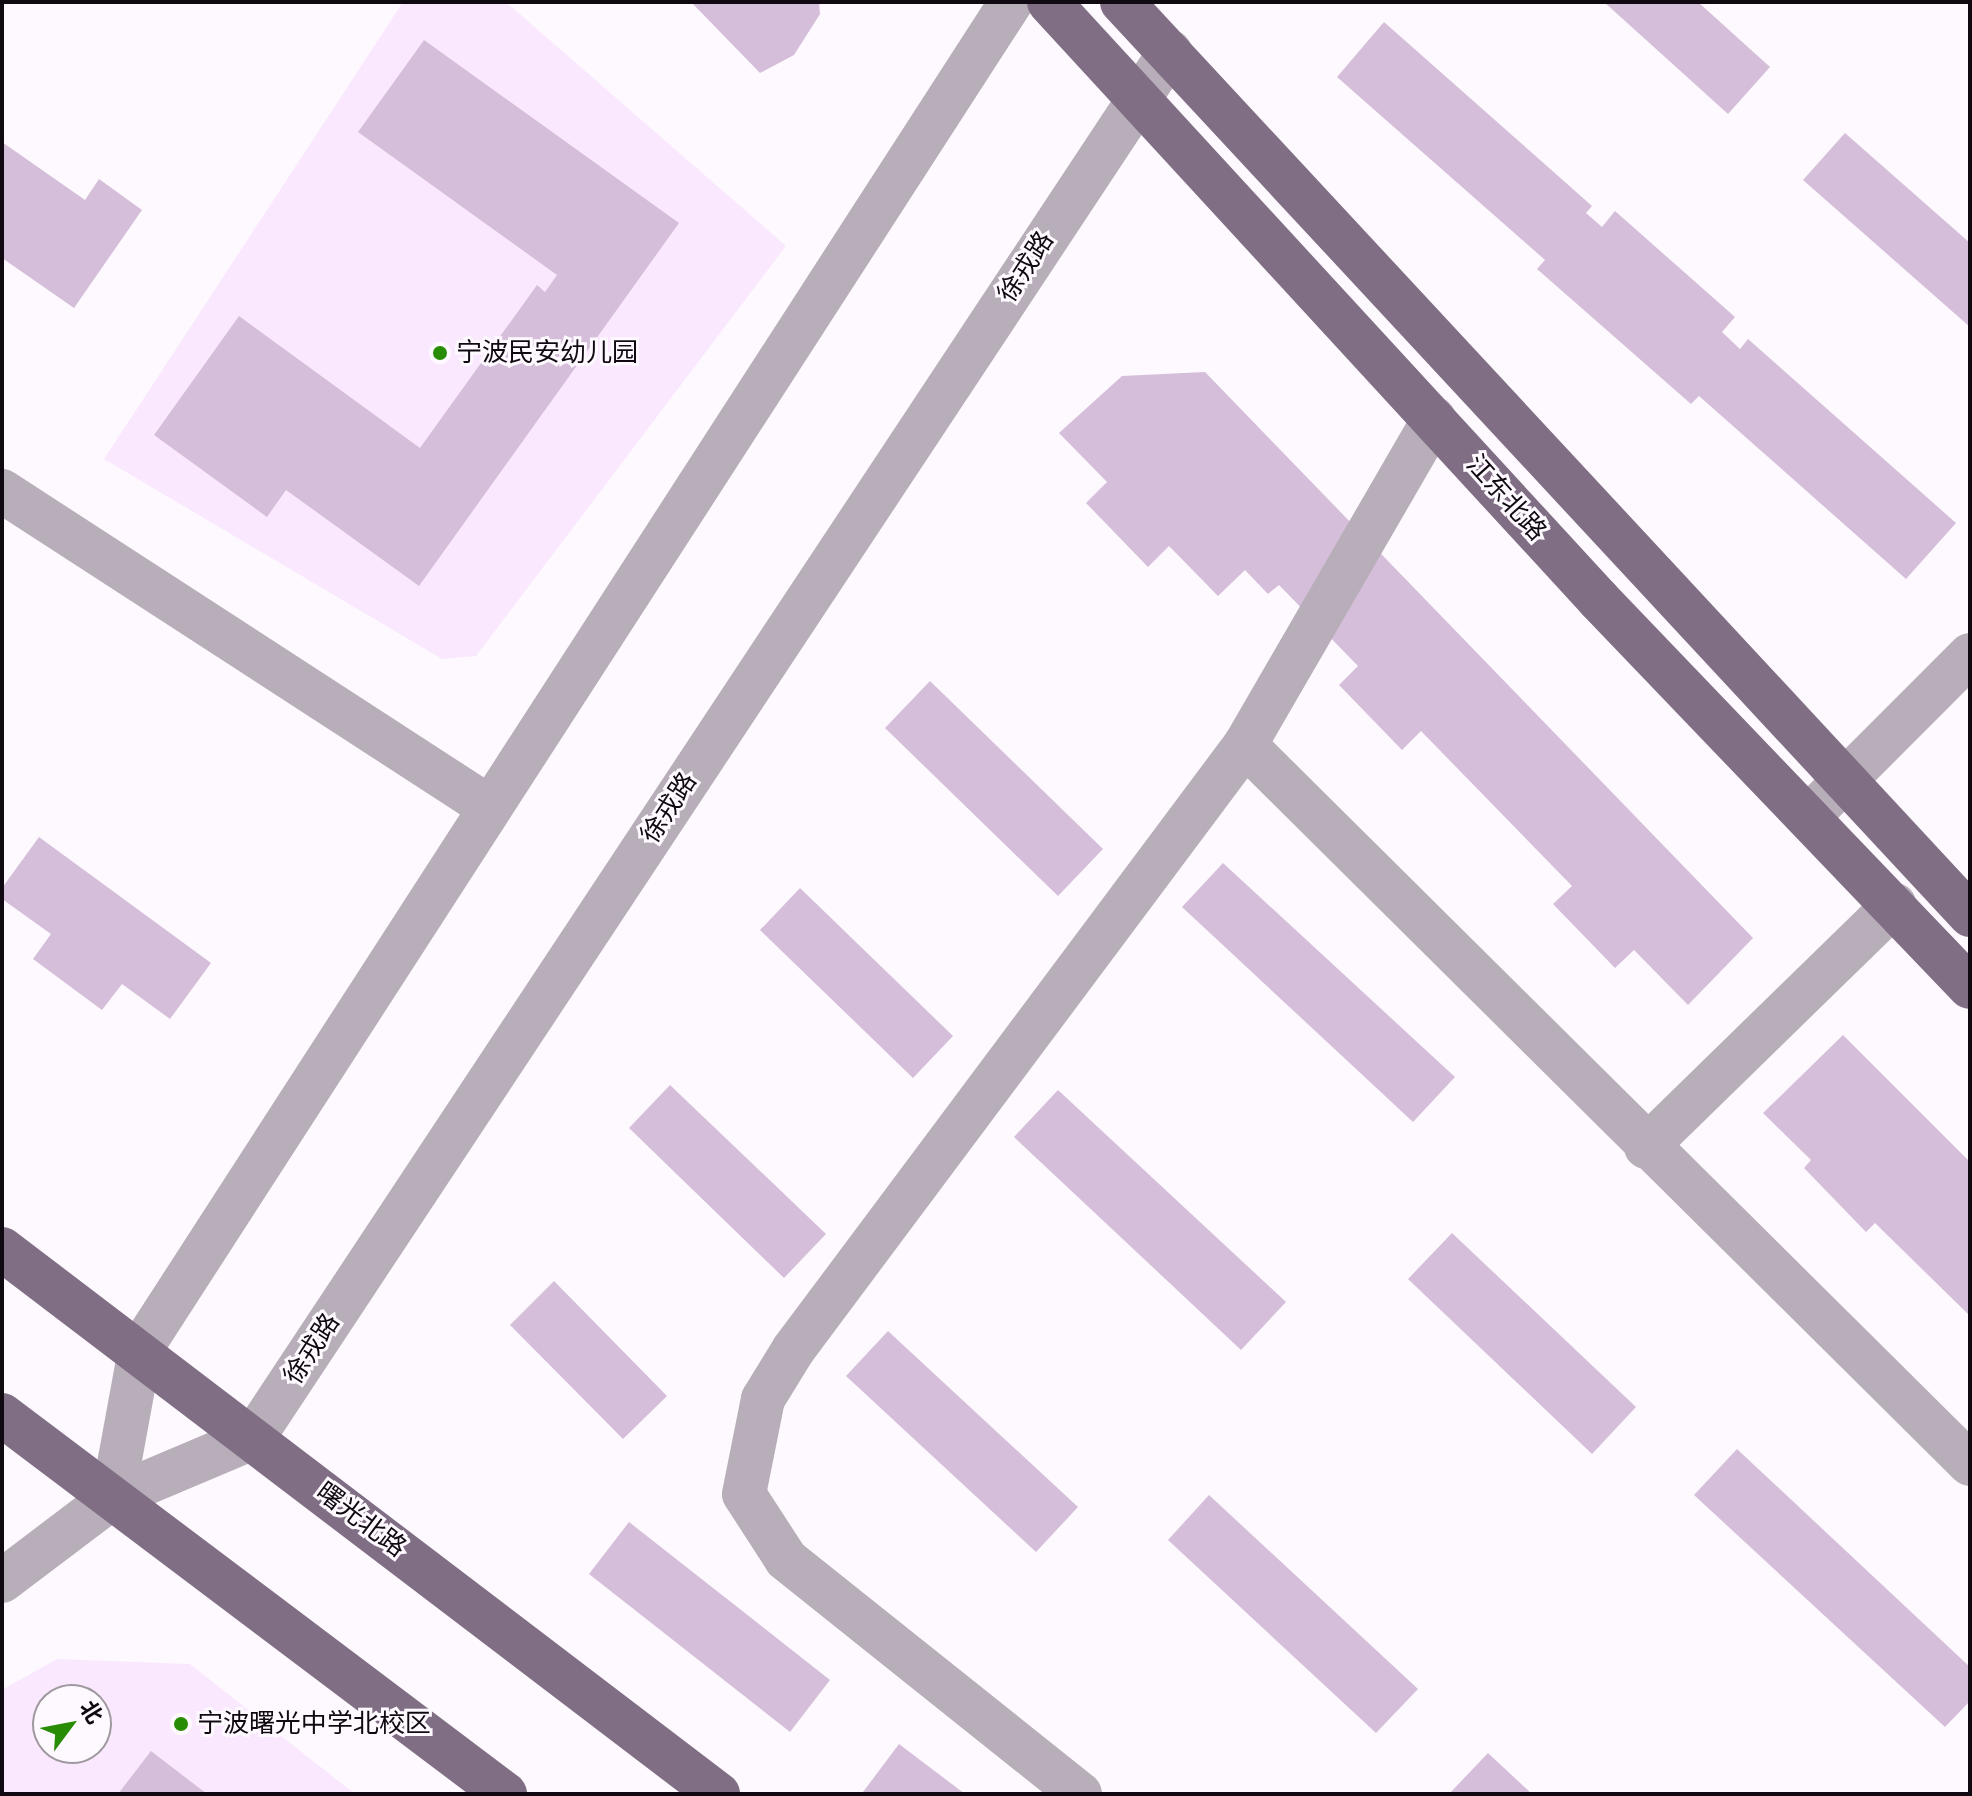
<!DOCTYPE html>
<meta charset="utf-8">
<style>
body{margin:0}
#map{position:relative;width:1972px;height:1796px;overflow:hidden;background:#fef9ff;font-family:Poppins,"Noto Sans SC",sans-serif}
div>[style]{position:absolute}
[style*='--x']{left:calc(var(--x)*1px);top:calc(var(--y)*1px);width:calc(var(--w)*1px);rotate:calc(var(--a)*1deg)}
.built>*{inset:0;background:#fae9fe}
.building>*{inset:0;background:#d5bed9}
.minor>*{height:44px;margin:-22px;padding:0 22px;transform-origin:22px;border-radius:22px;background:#b8aeba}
.major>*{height:44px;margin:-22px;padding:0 22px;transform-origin:22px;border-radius:22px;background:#806f84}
.dots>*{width:22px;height:22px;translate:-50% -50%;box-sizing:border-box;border:4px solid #fef9ff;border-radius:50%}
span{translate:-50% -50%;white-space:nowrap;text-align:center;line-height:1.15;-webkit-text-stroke:6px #fef9ff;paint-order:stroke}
.street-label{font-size:26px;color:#100912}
.poi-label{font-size:26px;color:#100912}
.left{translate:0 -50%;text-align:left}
.frame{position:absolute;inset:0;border:4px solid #100912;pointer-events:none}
.north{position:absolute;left:32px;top:1684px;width:80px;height:80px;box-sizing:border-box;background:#fef9ff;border:2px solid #9f99a0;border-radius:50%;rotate:58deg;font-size:22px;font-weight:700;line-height:32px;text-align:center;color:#100912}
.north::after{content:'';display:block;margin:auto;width:28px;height:36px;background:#288d05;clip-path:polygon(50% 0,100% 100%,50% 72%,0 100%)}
</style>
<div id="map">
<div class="built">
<i style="clip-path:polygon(403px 2px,506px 2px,786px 246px,476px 656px,442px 659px,104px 459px)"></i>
<i style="clip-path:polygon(evenodd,57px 1659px,190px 1664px,355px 1794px,2px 1794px,2px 1690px,57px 1659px,48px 1700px,96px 1700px,96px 1748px,48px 1748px,48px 1700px)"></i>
</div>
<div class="building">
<i style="clip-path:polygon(691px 2px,819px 2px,820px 14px,794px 55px,760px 73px)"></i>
<i style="clip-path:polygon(1604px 2px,1698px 2px,1770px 67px,1728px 114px)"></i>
<i style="clip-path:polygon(1384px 22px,1592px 206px,1586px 213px,1602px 227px,1615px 211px,1735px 317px,1722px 332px,1740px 349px,1748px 339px,1956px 523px,1906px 579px,1699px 396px,1691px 404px,1537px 269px,1545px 260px,1337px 77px)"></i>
<i style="clip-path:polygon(424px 40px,679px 223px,419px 586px,286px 490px,267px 517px,154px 435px,239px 316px,420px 448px,537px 285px,545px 292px,557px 275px,358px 132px)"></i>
<i style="clip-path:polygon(1845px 133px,1970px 243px,1970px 327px,1803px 180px)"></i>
<i style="clip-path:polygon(2px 142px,85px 200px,99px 179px,142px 210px,74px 308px,2px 258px)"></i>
<i style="clip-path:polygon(1205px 372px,1753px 938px,1688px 1005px,1634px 950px,1615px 968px,1553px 904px,1572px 886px,1421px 731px,1402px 750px,1339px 685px,1358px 666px,1279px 585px,1268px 594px,1245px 570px,1218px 596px,1169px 546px,1148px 567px,1086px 503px,1107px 482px,1059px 433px,1122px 376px)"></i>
<i style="clip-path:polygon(930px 681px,1103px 849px,1058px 896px,885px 728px)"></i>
<i style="clip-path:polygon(39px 837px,211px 963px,170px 1019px,122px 984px,102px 1010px,33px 959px,51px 934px,2px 899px,2px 888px)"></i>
<i style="clip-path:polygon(1223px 863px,1455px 1077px,1413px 1122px,1182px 907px)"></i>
<i style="clip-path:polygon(800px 888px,953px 1036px,913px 1078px,760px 930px)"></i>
<i style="clip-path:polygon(1843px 1035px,1970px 1162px,1970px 1316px,1875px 1223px,1866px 1232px,1804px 1168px,1811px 1160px,1763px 1113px)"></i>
<i style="clip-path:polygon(670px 1085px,826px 1234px,784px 1278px,629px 1128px)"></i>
<i style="clip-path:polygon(1058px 1090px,1286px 1302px,1241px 1350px,1014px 1137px)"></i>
<i style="clip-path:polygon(1452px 1233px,1636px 1407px,1592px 1454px,1408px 1279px)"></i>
<i style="clip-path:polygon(554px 1281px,667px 1396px,623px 1439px,510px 1325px)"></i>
<i style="clip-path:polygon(888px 1331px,1078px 1507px,1036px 1552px,846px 1376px)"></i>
<i style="clip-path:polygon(1737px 1449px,1970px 1667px,1970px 1701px,1945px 1727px,1694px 1495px)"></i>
<i style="clip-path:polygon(1209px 1495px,1418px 1689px,1376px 1733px,1168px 1540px)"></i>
<i style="clip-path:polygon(629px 1522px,830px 1680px,790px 1732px,589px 1574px)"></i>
<i style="clip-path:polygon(899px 1744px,965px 1794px,863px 1792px)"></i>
<i style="clip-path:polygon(151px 1751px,207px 1794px,118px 1794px)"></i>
<i style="clip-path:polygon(1488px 1753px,1532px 1794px,1449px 1794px)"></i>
</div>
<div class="minor">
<i style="--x:2;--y:491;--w:581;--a:32.98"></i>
<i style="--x:1245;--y:745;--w:1021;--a:44.76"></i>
<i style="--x:1808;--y:817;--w:229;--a:-45"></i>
<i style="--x:1646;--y:1147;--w:347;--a:-44.3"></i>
<i style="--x:113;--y:1497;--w:149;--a:-79.6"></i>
<i style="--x:140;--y:1350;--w:1605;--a:-57.13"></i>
<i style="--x:2;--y:1581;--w:139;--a:-37.1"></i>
<i style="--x:113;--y:1497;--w:152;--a:-22.9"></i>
<i style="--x:253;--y:1438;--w:1662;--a:-56.51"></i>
<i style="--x:1080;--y:1794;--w:376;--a:-141.4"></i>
<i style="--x:786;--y:1559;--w:77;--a:-122.9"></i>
<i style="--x:744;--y:1494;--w:97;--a:-78.7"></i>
<i style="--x:763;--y:1399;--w:57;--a:-58.5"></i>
<i style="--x:793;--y:1350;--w:755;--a:-53.24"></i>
<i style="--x:1245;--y:745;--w:377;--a:-59.9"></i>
</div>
<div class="major">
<i style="--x:1049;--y:2;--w:812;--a:47.39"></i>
<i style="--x:1599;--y:600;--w:536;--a:46.21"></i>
<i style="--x:1122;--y:2;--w:1246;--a:47.11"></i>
<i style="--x:2;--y:1249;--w:900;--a:37.28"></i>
<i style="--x:2;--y:1415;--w:630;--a:37"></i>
</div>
<div class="dots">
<i style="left:440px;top:353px;background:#288d05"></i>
<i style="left:181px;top:1724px;background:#288d05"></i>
</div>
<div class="street-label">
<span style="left:1026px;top:267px;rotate:-57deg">徐戎路</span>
<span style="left:1506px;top:498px;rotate:48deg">江东北路</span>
<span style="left:669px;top:808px;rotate:-57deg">徐戎路</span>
<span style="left:312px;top:1349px;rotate:-57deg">徐戎路</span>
<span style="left:361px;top:1520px;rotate:37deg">曙光北路</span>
</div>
<div class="poi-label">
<span class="left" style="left:456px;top:353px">宁波民安幼儿园</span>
<span class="left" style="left:197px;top:1724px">宁波曙光中学北校区</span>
</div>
<div class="frame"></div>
<div class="north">北</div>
</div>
